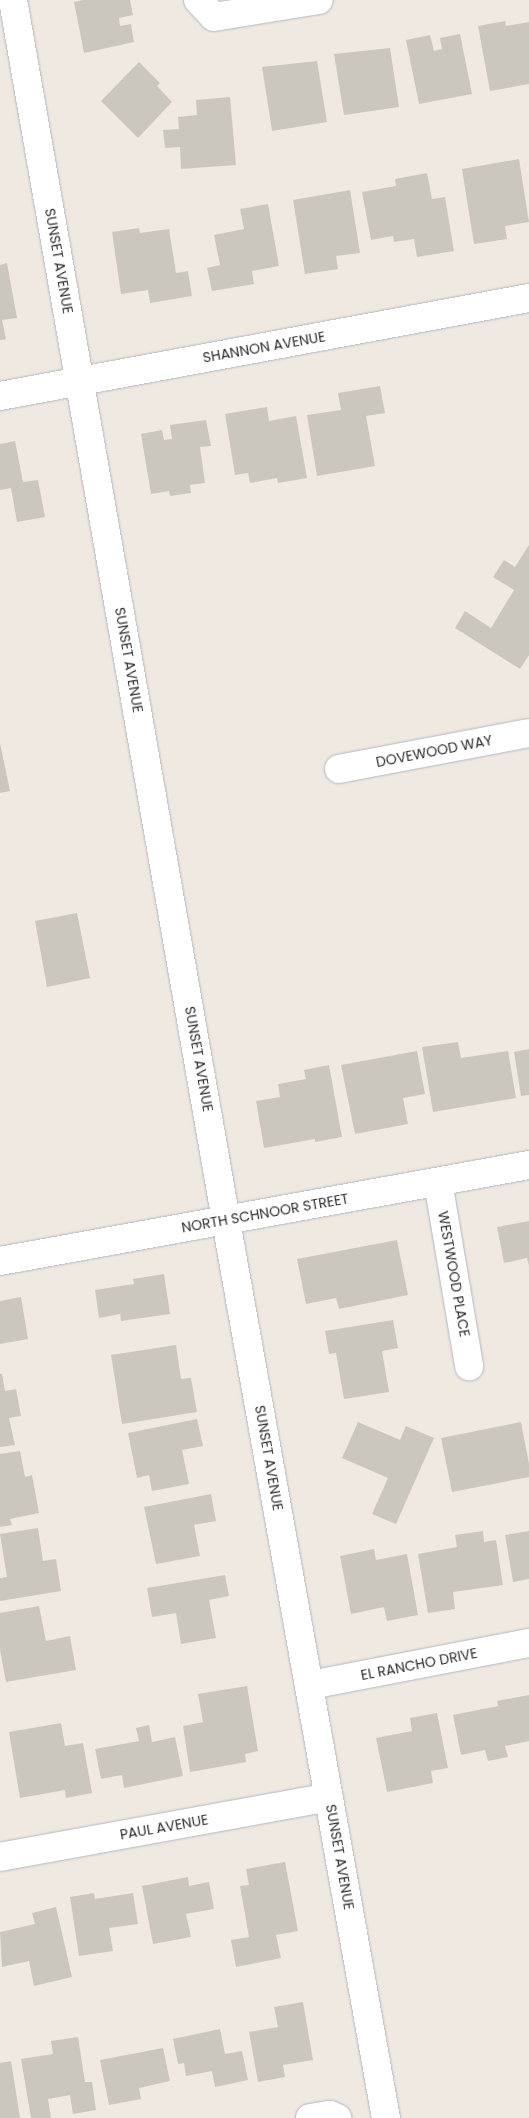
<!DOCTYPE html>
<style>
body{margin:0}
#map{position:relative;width:529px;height:2118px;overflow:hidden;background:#efe9e1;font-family:Poppins,sans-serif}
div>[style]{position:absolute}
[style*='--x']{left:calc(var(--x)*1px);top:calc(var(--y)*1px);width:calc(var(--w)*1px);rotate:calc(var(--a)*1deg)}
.building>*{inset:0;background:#cbc7bf}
.roads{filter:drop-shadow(0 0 1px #b4b7c1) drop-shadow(0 0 1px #b4b7c1)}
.minor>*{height:28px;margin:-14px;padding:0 14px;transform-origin:14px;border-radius:14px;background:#fff}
.tertiary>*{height:28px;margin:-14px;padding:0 14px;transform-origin:14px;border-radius:14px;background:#fff}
.secondary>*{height:28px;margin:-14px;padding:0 14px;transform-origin:14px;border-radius:14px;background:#fff}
span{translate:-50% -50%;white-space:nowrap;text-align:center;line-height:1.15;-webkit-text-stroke:4px #fff;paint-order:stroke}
.street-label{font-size:14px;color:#2e2e2e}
</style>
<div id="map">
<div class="building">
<i style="clip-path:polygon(83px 0,130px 0,133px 15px,119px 18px,120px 26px,131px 24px,134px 42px,84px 53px,74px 2px)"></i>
<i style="clip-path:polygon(505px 21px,506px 26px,529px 22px,529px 84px,490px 91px,478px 26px)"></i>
<i style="clip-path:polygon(460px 34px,472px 94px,419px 104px,406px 40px,430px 35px,434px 51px,442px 49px,440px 38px)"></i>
<i style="clip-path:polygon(390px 48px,399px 107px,344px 115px,334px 54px)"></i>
<i style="clip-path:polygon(317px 61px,327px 122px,272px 131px,262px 67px)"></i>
<i style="clip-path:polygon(139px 62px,160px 83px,157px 86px,172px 102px,138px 138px,101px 101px)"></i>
<i style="clip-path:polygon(230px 97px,236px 165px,181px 169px,180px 147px,165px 148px,163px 130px,179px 129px,178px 117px,197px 115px,196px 100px)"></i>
<i style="clip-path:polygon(519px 159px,529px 222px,505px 226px,507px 239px,474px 244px,462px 169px)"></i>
<i style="clip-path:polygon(427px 173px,432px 199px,445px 197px,454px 251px,417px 257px,414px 239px,394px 242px,393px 236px,371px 240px,362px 192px,396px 186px,395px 179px)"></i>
<i style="clip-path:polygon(350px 190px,360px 253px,336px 256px,338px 269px,305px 274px,293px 200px)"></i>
<i style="clip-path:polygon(268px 204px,279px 266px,252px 271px,254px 284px,212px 291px,207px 268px,220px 265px,214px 235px,244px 229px,240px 209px)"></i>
<i style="clip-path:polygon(139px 228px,140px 233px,169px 229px,176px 273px,188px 271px,192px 296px,150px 303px,148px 290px,121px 294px,112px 232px)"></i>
<i style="clip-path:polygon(7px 263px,17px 318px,2px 320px,6px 339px,0 340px,0 265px)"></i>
<i style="clip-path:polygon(380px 386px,385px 413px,366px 416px,375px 466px,317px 476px,307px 415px,341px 410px,338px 393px)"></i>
<i style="clip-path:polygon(267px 407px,269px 421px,296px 416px,307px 478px,278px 483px,277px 478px,250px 483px,248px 473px,235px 475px,225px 414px)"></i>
<i style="clip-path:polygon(206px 420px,211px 446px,200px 447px,205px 483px,190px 485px,191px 493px,170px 496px,169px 491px,151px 494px,141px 434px,162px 430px,164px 440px,172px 439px,170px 425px)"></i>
<i style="clip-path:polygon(15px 441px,23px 482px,38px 480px,45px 517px,17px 522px,11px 488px,0 490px,0 444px)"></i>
<i style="clip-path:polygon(529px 545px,529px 655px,520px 669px,455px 628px,465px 611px,491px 628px,514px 590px,493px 577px,504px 560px,515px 567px)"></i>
<i style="clip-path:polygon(0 743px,10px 791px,0 793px)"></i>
<i style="clip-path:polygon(77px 913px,90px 978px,47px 987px,35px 921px)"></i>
<i style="clip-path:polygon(458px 1042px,461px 1058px,508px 1051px,516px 1098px,433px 1112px,422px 1047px)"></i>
<i style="clip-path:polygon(529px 1049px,529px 1095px,521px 1096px,514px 1052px)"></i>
<i style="clip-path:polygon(417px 1051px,425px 1094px,403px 1098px,408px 1124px,355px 1134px,341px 1065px)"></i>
<i style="clip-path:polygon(329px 1065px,342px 1137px,315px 1142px,315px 1139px,264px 1148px,256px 1101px,280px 1097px,278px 1084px,306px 1079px,304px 1070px)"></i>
<i style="clip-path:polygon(529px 1221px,529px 1266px,527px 1258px,504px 1263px,497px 1227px)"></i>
<i style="clip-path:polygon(397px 1240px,408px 1295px,339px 1309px,336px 1298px,306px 1304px,297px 1259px)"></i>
<i style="clip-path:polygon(164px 1274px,170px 1314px,121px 1321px,120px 1314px,99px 1318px,95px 1290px,134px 1284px,133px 1279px)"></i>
<i style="clip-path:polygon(21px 1297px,28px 1339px,0 1344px,0 1301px)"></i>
<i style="clip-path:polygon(393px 1320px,398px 1348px,382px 1351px,389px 1392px,344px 1399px,336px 1353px,329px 1354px,325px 1331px)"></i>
<i style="clip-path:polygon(176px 1345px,181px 1379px,191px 1378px,197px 1412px,122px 1424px,111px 1355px)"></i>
<i style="clip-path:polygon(0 1374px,2px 1374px,5px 1391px,16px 1389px,21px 1416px,9px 1418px,15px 1445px,0 1447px)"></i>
<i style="clip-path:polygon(197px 1419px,203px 1446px,182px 1450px,189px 1484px,152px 1491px,149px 1475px,137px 1478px,128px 1433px)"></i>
<i style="clip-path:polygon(358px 1422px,400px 1440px,406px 1426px,434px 1438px,396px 1524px,372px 1514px,388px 1478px,342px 1458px)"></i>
<i style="clip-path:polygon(521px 1422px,529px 1464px,529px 1477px,452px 1492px,441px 1438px)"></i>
<i style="clip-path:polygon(20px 1451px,25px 1477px,32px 1475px,39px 1513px,10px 1519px,12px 1525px,0 1527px,0 1454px)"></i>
<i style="clip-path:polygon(211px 1494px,216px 1521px,194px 1525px,200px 1556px,156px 1564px,144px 1507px)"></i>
<i style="clip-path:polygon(38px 1528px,43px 1561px,56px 1559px,61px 1591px,0 1601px,0 1578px,7px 1577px,0 1534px)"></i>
<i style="clip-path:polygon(483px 1531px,484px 1542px,496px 1540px,503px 1585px,453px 1592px,455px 1609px,428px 1613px,418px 1554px,457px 1547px,455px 1535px)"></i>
<i style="clip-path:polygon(529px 1531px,529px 1579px,513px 1582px,505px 1535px)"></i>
<i style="clip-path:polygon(374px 1549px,376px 1560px,407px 1554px,418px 1615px,387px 1621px,384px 1607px,351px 1614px,340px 1556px)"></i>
<i style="clip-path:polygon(225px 1575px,229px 1596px,209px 1600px,216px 1638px,181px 1644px,176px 1613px,152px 1617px,147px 1588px)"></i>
<i style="clip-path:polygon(39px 1606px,46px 1641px,70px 1636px,76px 1670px,6px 1682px,0 1650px,0 1613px)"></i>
<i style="clip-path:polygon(247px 1686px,258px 1751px,245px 1754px,246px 1762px,190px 1772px,183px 1726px,203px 1722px,198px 1694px)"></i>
<i style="clip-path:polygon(529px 1695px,529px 1741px,505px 1746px,508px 1757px,488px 1761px,485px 1750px,461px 1755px,453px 1715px,498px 1706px,497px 1701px)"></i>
<i style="clip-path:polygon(437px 1713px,448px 1768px,431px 1771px,433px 1783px,387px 1792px,376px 1738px,412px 1731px,410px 1718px)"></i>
<i style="clip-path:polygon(61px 1723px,65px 1746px,83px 1743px,92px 1793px,66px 1798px,65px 1790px,20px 1798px,9px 1732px)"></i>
<i style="clip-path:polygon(149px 1725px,152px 1742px,175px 1737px,183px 1776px,124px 1788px,122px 1775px,101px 1779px,95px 1749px,139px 1741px,136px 1728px)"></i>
<i style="clip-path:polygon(285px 1862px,298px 1931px,276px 1935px,281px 1958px,236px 1967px,231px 1940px,249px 1937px,240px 1886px,249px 1885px,246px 1869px)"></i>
<i style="clip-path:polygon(188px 1877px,189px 1886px,209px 1882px,214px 1909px,186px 1914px,191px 1937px,153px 1944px,142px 1886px)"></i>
<i style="clip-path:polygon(94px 1893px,95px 1899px,133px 1893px,138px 1924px,109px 1928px,113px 1951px,79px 1956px,70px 1897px)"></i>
<i style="clip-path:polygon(56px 1907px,72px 1977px,34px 1986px,29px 1961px,2px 1967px,0 1932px,35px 1924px,32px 1913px)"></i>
<i style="clip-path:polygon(303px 2002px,313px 2060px,283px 2065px,285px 2077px,258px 2082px,249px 2032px,278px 2027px,274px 2007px)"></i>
<i style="clip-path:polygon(220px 2029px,225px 2054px,242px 2051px,248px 2080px,215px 2087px,212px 2071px,186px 2076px,184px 2063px,178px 2064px,173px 2039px)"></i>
<i style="clip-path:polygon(78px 2037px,85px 2082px,92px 2082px,96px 2110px,73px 2114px,70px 2095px,48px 2099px,51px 2118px,31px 2118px,21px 2059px,53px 2054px,51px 2041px)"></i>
<i style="clip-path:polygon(163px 2048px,170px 2081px,139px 2088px,141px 2099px,109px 2105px,100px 2060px)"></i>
<i style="clip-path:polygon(11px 2061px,20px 2118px,0 2118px,0 2063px)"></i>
</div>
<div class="roads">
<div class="minor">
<i style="--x:198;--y:0;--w:23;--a:47"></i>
<i style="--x:214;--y:17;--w:106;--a:-9.2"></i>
<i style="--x:0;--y:396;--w:538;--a:-10.5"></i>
<i style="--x:339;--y:769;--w:193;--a:-10.7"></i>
<i style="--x:438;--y:1182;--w:187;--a:80.4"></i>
<i style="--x:310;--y:1685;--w:223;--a:-10.9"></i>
<i style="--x:0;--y:1857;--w:334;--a:-10.3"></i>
<i style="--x:310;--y:2118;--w:20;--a:-9"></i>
<i style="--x:330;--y:2115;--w:8;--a:23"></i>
</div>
<div class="tertiary">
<i style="--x:0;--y:1261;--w:538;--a:-10.29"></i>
</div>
<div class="secondary">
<i style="--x:13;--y:0;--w:1239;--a:80.1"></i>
<i style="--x:226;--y:1221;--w:911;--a:79.89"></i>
</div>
</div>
<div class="street-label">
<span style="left:59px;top:261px;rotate:80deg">SUNSET AVENUE</span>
<span style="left:264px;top:347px;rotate:-10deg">SHANNON AVENUE</span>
<span style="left:129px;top:660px;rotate:80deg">SUNSET AVENUE</span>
<span style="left:434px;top:751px;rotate:-11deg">DOVEWOOD WAY</span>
<span style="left:199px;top:1059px;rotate:80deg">SUNSET AVENUE</span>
<span style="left:265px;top:1213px;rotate:-10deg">NORTH SCHNOOR STREET</span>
<span style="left:454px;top:1274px;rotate:80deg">WESTWOOD PLACE</span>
<span style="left:269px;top:1458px;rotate:80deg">SUNSET AVENUE</span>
<span style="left:419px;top:1664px;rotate:-11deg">EL RANCHO DRIVE</span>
<span style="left:164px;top:1827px;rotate:-10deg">PAUL AVENUE</span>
<span style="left:340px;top:1857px;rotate:80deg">SUNSET AVENUE</span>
</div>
</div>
